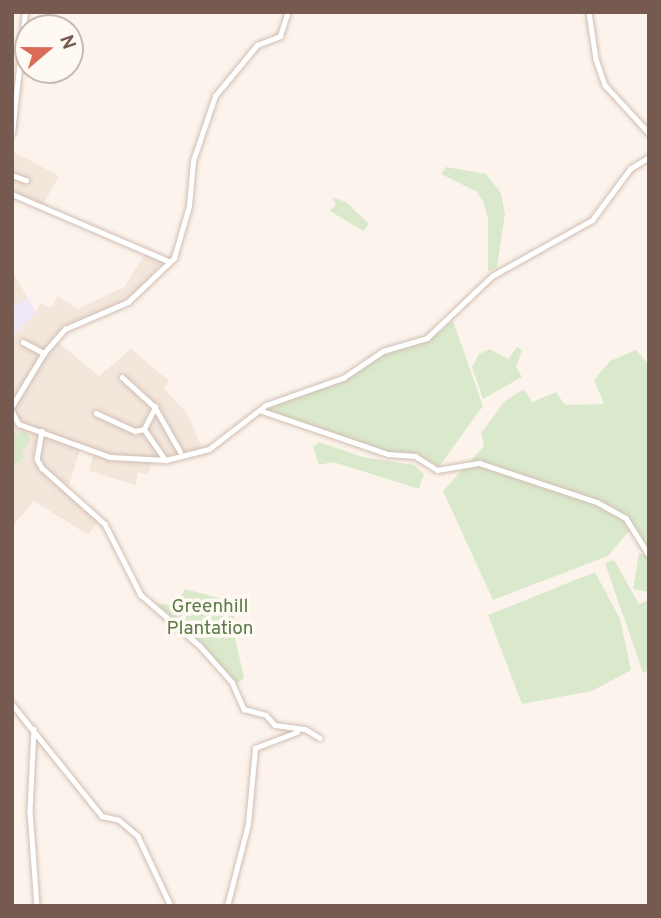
<!DOCTYPE html>
<style>
body{margin:0}
#map{position:relative;width:661px;height:918px;overflow:hidden;background:#fcf4ec;font-family:Overpass,sans-serif}
div>[style]{position:absolute}
[style*='--x']{left:calc(var(--x)*1px);top:calc(var(--y)*1px);width:calc(var(--w)*1px);rotate:calc(var(--a)*1deg)}
.residential>*{inset:0;background:#f3e6db}
.education>*{inset:0;background:#f1e8f8}
.green>*{inset:0;background:#dae9cb}
.roads{filter:drop-shadow(0 0 2px #d0beb4) drop-shadow(0 0 2px #d0beb4)}
.minor>*{height:4.5px;margin:-2.25px;padding:0 2.25px;transform-origin:2.25px;border-radius:2.25px;background:#fff}
span{translate:-50% -50%;white-space:nowrap;text-align:center;line-height:1.15;-webkit-text-stroke:7px #fef9f3;paint-order:stroke}
.park-label{font-size:19px;color:#5c7b48}
.frame{position:absolute;inset:0;border:14px solid #765a50;pointer-events:none}
.north{position:absolute;left:14px;top:14px;width:70px;height:70px;box-sizing:border-box;background:#fef9f3;border:2px solid #c8b9b2;border-radius:50%;rotate:70deg;font-size:19px;font-weight:700;line-height:28px;text-align:center;color:#765a50}
.north::after{content:'';display:block;margin:auto;width:24px;height:32px;background:#dc6c5a;clip-path:polygon(50% 0,100% 100%,50% 72%,0 100%)}
</style>
<div id="map">
<div class="residential">
<i style="clip-path:polygon(12px 151px,59px 176px,42px 206px,12px 190px)"></i>
<i style="clip-path:polygon(145px 254px,163px 260px,141px 289px,109px 310px,72px 323px,54px 339px,99px 376px,131px 349px,169px 381px,164px 389px,187px 413px,202px 448px,152px 459px,148px 475px,138px 472px,136px 485px,89px 471px,94px 452px,81px 447px,67px 491px,98px 522px,88px 535px,34px 501px,12px 527px,12px 271px,36px 312px,41px 303px,51px 308px,58px 296px,78px 309px,124px 287px)"></i>
</div>
<div class="education">
<i style="clip-path:polygon(28px 298px,36px 313px,12px 336px,12px 308px)"></i>
</div>
<div class="green">
<i style="clip-path:polygon(446px 167px,486px 174px,501px 193px,505px 214px,497px 267px,488px 272px,488px 219px,484px 203px,477px 192px,441px 174px)"></i>
<i style="clip-path:polygon(332px 197px,346px 202px,369px 224px,363px 231px,330px 211px,336px 204px)"></i>
<i style="clip-path:polygon(453px 321px,483px 406px,438px 468px,416px 454px,388px 452px,264px 410px,343px 380px,384px 353px,427px 342px)"></i>
<i style="clip-path:polygon(517px 347px,522px 350px,516px 367px,522px 377px,483px 399px,472px 367px,479px 354px,490px 349px,508px 359px)"></i>
<i style="clip-path:polygon(636px 350px,649px 365px,649px 551px,630px 530px,608px 556px,493px 600px,443px 491px,484px 446px,481px 433px,505px 401px,524px 389px,532px 402px,556px 392px,565px 405px,604px 404px,594px 380px,610px 361px)"></i>
<i style="clip-path:polygon(12px 429px,17px 434px,26px 431px,30px 440px,22px 452px,25px 456px,12px 468px)"></i>
<i style="clip-path:polygon(319px 442px,363px 457px,414px 465px,424px 474px,419px 489px,333px 462px,319px 465px,313px 447px)"></i>
<i style="clip-path:polygon(639px 553px,649px 556px,649px 592px,633px 589px)"></i>
<i style="clip-path:polygon(614px 560px,639px 604px,649px 600px,649px 670px,643px 673px,605px 563px)"></i>
<i style="clip-path:polygon(595px 572px,620px 619px,631px 670px,592px 691px,522px 704px,488px 615px)"></i>
<i style="clip-path:polygon(185px 589px,234px 602px,234px 633px,244px 678px,236px 684px,205px 648px,156px 603px,176px 606px)"></i>
</div>
<div class="roads">
<div class="minor">
<i style="--x:589;--y:12;--w:48;--a:81.5"></i>
<i style="--x:596;--y:59;--w:28;--a:71"></i>
<i style="--x:605;--y:85;--w:65;--a:47.5"></i>
<i style="--x:12;--y:133;--w:122;--a:-83.9"></i>
<i style="--x:12;--y:175;--w:15;--a:20"></i>
<i style="--x:12;--y:194;--w:170;--a:23.2"></i>
<i style="--x:23;--y:342;--w:24;--a:28"></i>
<i style="--x:122;--y:377;--w:45;--a:42.3"></i>
<i style="--x:155;--y:407;--w:51;--a:60.4"></i>
<i style="--x:12;--y:406;--w:62;--a:-58.9"></i>
<i style="--x:44;--y:353;--w:32;--a:-49"></i>
<i style="--x:65;--y:329;--w:69;--a:-23.2"></i>
<i style="--x:128;--y:302;--w:64;--a:-43.7"></i>
<i style="--x:174;--y:258;--w:54;--a:-73.9"></i>
<i style="--x:189;--y:206;--w:45;--a:-84.9"></i>
<i style="--x:193;--y:161;--w:69;--a:-71.3"></i>
<i style="--x:215;--y:96;--w:66;--a:-50.5"></i>
<i style="--x:257;--y:45;--w:25;--a:-21"></i>
<i style="--x:280;--y:36;--w:25;--a:-72"></i>
<i style="--x:12;--y:411;--w:15;--a:62"></i>
<i style="--x:19;--y:424;--w:97;--a:19.9"></i>
<i style="--x:110;--y:457;--w:56;--a:3.1"></i>
<i style="--x:166;--y:460;--w:44;--a:-14.3"></i>
<i style="--x:209;--y:449;--w:72;--a:-37.7"></i>
<i style="--x:266;--y:405;--w:82;--a:-19.3"></i>
<i style="--x:343;--y:378;--w:48;--a:-34"></i>
<i style="--x:383;--y:351;--w:46;--a:-16.5"></i>
<i style="--x:427;--y:338;--w:90;--a:-43.6"></i>
<i style="--x:492;--y:276;--w:115;--a:-29.2"></i>
<i style="--x:592;--y:220;--w:64;--a:-53.3"></i>
<i style="--x:630;--y:169;--w:22;--a:-32"></i>
<i style="--x:262;--y:411;--w:133;--a:18.8"></i>
<i style="--x:388;--y:454;--w:27;--a:4"></i>
<i style="--x:415;--y:456;--w:26;--a:32"></i>
<i style="--x:437;--y:470;--w:43;--a:-9.5"></i>
<i style="--x:479;--y:463;--w:124;--a:18.3"></i>
<i style="--x:597;--y:502;--w:33;--a:29"></i>
<i style="--x:626;--y:518;--w:44;--a:58.1"></i>
<i style="--x:96;--y:413;--w:43;--a:24.8"></i>
<i style="--x:135;--y:431;--w:9;--a:-13"></i>
<i style="--x:144;--y:429;--w:38;--a:55"></i>
<i style="--x:144;--y:429;--w:25;--a:-63"></i>
<i style="--x:42;--y:431;--w:28;--a:100"></i>
<i style="--x:37;--y:459;--w:10;--a:61"></i>
<i style="--x:42;--y:468;--w:84;--a:41.6"></i>
<i style="--x:105;--y:524;--w:80;--a:63.1"></i>
<i style="--x:141;--y:595;--w:78;--a:40.8"></i>
<i style="--x:200;--y:646;--w:48;--a:48.4"></i>
<i style="--x:232;--y:682;--w:30;--a:66"></i>
<i style="--x:244;--y:709;--w:23;--a:15"></i>
<i style="--x:266;--y:715;--w:13;--a:48"></i>
<i style="--x:275;--y:725;--w:30;--a:8"></i>
<i style="--x:305;--y:729;--w:17;--a:31"></i>
<i style="--x:12;--y:704;--w:144;--a:51.2"></i>
<i style="--x:102;--y:816;--w:17;--a:13"></i>
<i style="--x:119;--y:820;--w:25;--a:40"></i>
<i style="--x:138;--y:836;--w:77;--a:64.8"></i>
<i style="--x:34;--y:729;--w:82;--a:92.8"></i>
<i style="--x:30;--y:811;--w:95;--a:85.8"></i>
<i style="--x:227;--y:906;--w:85;--a:-75.6"></i>
<i style="--x:248;--y:824;--w:76;--a:-84.7"></i>
<i style="--x:255;--y:748;--w:45;--a:-20.9"></i>
</div>
</div>
<div class="park-label">
<span style="left:210px;top:619px">Greenhill<br>Plantation</span>
</div>
<div class="frame"></div>
<div class="north">N</div>
</div>
